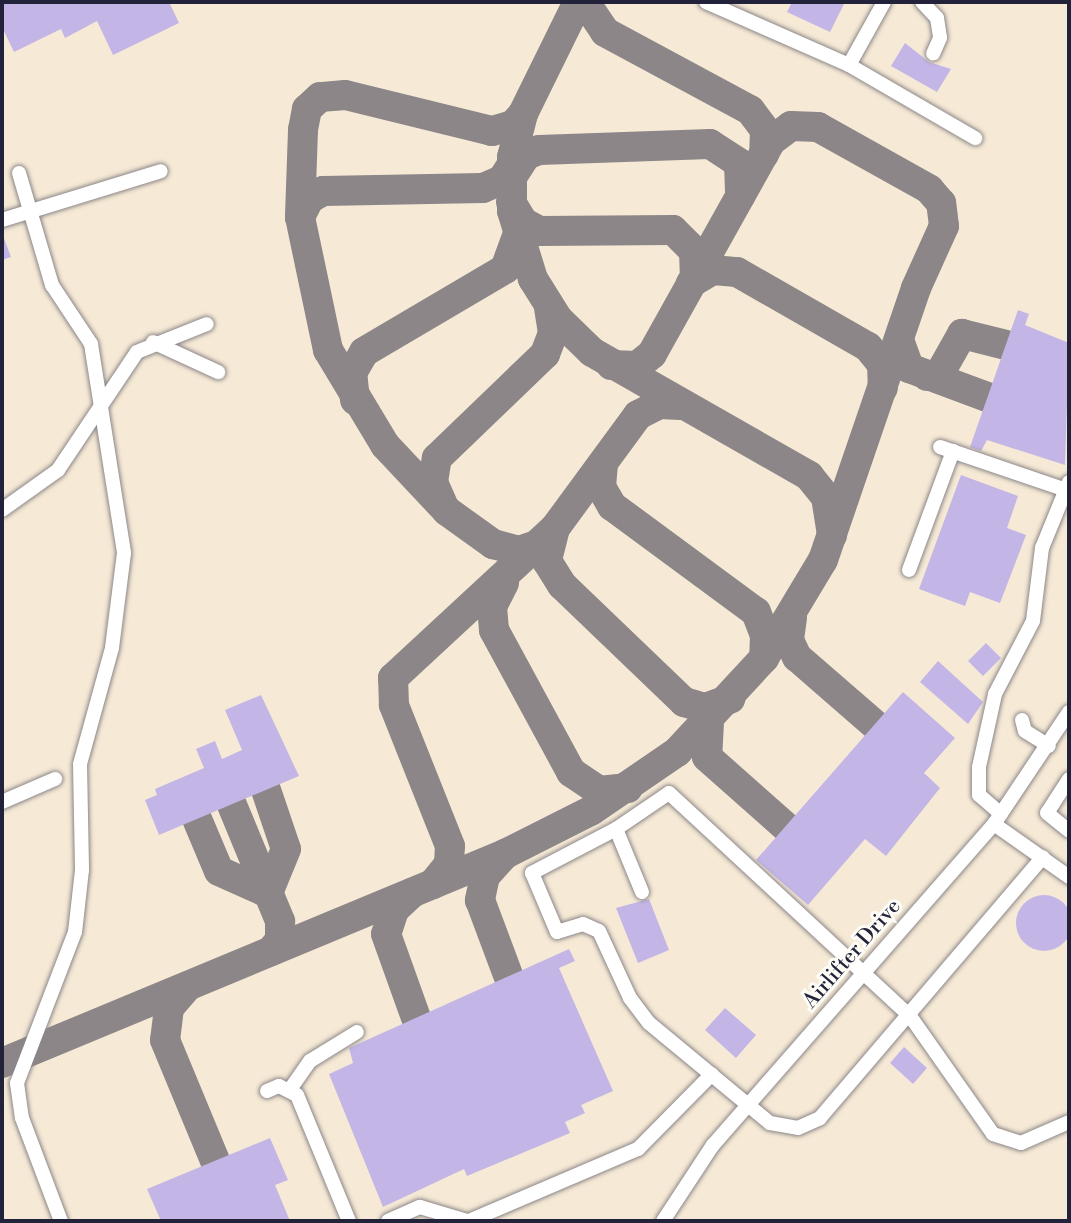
<!DOCTYPE html>
<style>
body{margin:0}
#map{position:relative;width:1071px;height:1223px;overflow:hidden;background:#f6ead6;font-family:"Libre Bodoni",serif}
div>[style]{position:absolute}
[style*='--x']{left:calc(var(--x)*1px);top:calc(var(--y)*1px);width:calc(var(--w)*1px);rotate:calc(var(--a)*1deg)}
.taxiway>*{height:30px;margin:-15px;padding:0 15px;transform-origin:15px;border-radius:15px;background:#8c8688}
.building>*{inset:0;background:#c3b5e6}
.round{border-radius:50%}
.roads{filter:drop-shadow(0 0 2px #8c8688) drop-shadow(0 0 2px #8c8688)}
.minor>*{height:14px;margin:-7px;padding:0 7px;transform-origin:7px;border-radius:7px;background:#fff}
span{translate:-50% -50%;white-space:nowrap;text-align:center;line-height:1.15;-webkit-text-stroke:6px #fdfcf7;paint-order:stroke}
.street-label{font-size:21px;color:#22223b}
.frame{position:absolute;inset:0;border:4px solid #22223b;pointer-events:none}
</style>
<div id="map">
<div class="taxiway">
<i style="--x:578;--y:2;--w:125;--a:116.2"></i>
<i style="--x:523;--y:114;--w:44;--a:104.3"></i>
<i style="--x:512;--y:157;--w:54;--a:90"></i>
<i style="--x:512;--y:211;--w:71;--a:72.8"></i>
<i style="--x:533;--y:279;--w:47;--a:58"></i>
<i style="--x:558;--y:319;--w:47;--a:44.1"></i>
<i style="--x:592;--y:352;--w:250;--a:29.7"></i>
<i style="--x:809;--y:476;--w:27;--a:51"></i>
<i style="--x:826;--y:497;--w:39;--a:81"></i>
<i style="--x:585;--y:2;--w:36;--a:56"></i>
<i style="--x:605;--y:32;--w:165;--a:28.3"></i>
<i style="--x:750;--y:110;--w:25;--a:53"></i>
<i style="--x:765;--y:130;--w:24;--a:92"></i>
<i style="--x:523;--y:114;--w:15;--a:132"></i>
<i style="--x:513;--y:125;--w:22;--a:164"></i>
<i style="--x:492;--y:131;--w:151;--a:-166.2"></i>
<i style="--x:345;--y:95;--w:25;--a:175"></i>
<i style="--x:320;--y:97;--w:18;--a:137"></i>
<i style="--x:307;--y:109;--w:21;--a:101"></i>
<i style="--x:303;--y:130;--w:87;--a:92"></i>
<i style="--x:300;--y:217;--w:136;--a:78.1"></i>
<i style="--x:328;--y:350;--w:111;--a:59"></i>
<i style="--x:385;--y:445;--w:91;--a:46.8"></i>
<i style="--x:447;--y:511;--w:57;--a:35.7"></i>
<i style="--x:493;--y:544;--w:27;--a:15"></i>
<i style="--x:519;--y:551;--w:21;--a:-19"></i>
<i style="--x:510;--y:180;--w:30;--a:-57"></i>
<i style="--x:526;--y:155;--w:14;--a:-21"></i>
<i style="--x:539;--y:150;--w:171;--a:-2"></i>
<i style="--x:710;--y:144;--w:35;--a:33"></i>
<i style="--x:739;--y:163;--w:33;--a:88"></i>
<i style="--x:511;--y:202;--w:23;--a:59"></i>
<i style="--x:523;--y:222;--w:18;--a:29"></i>
<i style="--x:539;--y:231;--w:134;--a:-0.4"></i>
<i style="--x:673;--y:230;--w:30;--a:45"></i>
<i style="--x:694;--y:251;--w:27;--a:88"></i>
<i style="--x:300;--y:217;--w:20;--a:-63"></i>
<i style="--x:309;--y:199;--w:16;--a:-30"></i>
<i style="--x:323;--y:191;--w:160;--a:-1.1"></i>
<i style="--x:483;--y:188;--w:21;--a:-23"></i>
<i style="--x:502;--y:180;--w:17;--a:-57"></i>
<i style="--x:691;--y:283;--w:26;--a:-31"></i>
<i style="--x:713;--y:270;--w:24;--a:5"></i>
<i style="--x:737;--y:272;--w:151;--a:29.8"></i>
<i style="--x:868;--y:347;--w:22;--a:51"></i>
<i style="--x:882;--y:364;--w:24;--a:88"></i>
<i style="--x:899;--y:340;--w:30;--a:70"></i>
<i style="--x:909;--y:368;--w:83;--a:20.4"></i>
<i style="--x:927;--y:376;--w:13;--a:-13"></i>
<i style="--x:940;--y:373;--w:45;--a:-60.6"></i>
<i style="--x:962;--y:334;--w:45;--a:14"></i>
<i style="--x:355;--y:400;--w:27;--a:-96"></i>
<i style="--x:352;--y:373;--w:24;--a:-60"></i>
<i style="--x:364;--y:352;--w:164;--a:-30.5"></i>
<i style="--x:505;--y:269;--w:35;--a:-70"></i>
<i style="--x:603;--y:464;--w:23;--a:95"></i>
<i style="--x:601;--y:487;--w:22;--a:60"></i>
<i style="--x:612;--y:506;--w:179;--a:36.4"></i>
<i style="--x:756;--y:612;--w:25;--a:69"></i>
<i style="--x:765;--y:635;--w:23;--a:92"></i>
<i style="--x:444;--y:507;--w:27;--a:-114"></i>
<i style="--x:433;--y:482;--w:24;--a:-81"></i>
<i style="--x:437;--y:458;--w:150;--a:-43.9"></i>
<i style="--x:545;--y:354;--w:22;--a:-69"></i>
<i style="--x:553;--y:333;--w:25;--a:-99"></i>
<i style="--x:555;--y:528;--w:34;--a:104"></i>
<i style="--x:547;--y:561;--w:28;--a:58"></i>
<i style="--x:562;--y:585;--w:169;--a:43.8"></i>
<i style="--x:684;--y:702;--w:22;--a:16"></i>
<i style="--x:705;--y:708;--w:27;--a:-20"></i>
<i style="--x:504;--y:583;--w:27;--a:117"></i>
<i style="--x:492;--y:607;--w:23;--a:85"></i>
<i style="--x:494;--y:630;--w:162;--a:61.5"></i>
<i style="--x:571;--y:772;--w:34;--a:34"></i>
<i style="--x:599;--y:791;--w:29;--a:-6"></i>
<i style="--x:792;--y:618;--w:22;--a:98"></i>
<i style="--x:789;--y:640;--w:19;--a:65"></i>
<i style="--x:797;--y:657;--w:102;--a:41"></i>
<i style="--x:709;--y:722;--w:35;--a:93"></i>
<i style="--x:707;--y:757;--w:104;--a:41.5"></i>
<i style="--x:266;--y:790;--w:62;--a:71.3"></i>
<i style="--x:286;--y:849;--w:48;--a:112.2"></i>
<i style="--x:232;--y:805;--w:126;--a:67.5"></i>
<i style="--x:280;--y:921;--w:19;--a:90"></i>
<i style="--x:280;--y:940;--w:14;--a:129"></i>
<i style="--x:197;--y:819;--w:56;--a:67.1"></i>
<i style="--x:219;--y:871;--w:54;--a:24.2"></i>
<i style="--x:505;--y:854;--w:30;--a:132"></i>
<i style="--x:485;--y:876;--w:25;--a:102"></i>
<i style="--x:480;--y:900;--w:80;--a:69.5"></i>
<i style="--x:433;--y:884;--w:26;--a:-51"></i>
<i style="--x:449;--y:864;--w:18;--a:-87"></i>
<i style="--x:450;--y:846;--w:152;--a:-111.7"></i>
<i style="--x:394;--y:705;--w:27;--a:-92"></i>
<i style="--x:393;--y:678;--w:221;--a:-42.8"></i>
<i style="--x:555;--y:528;--w:140;--a:-53.7"></i>
<i style="--x:638;--y:415;--w:25;--a:-27"></i>
<i style="--x:660;--y:404;--w:20;--a:3"></i>
<i style="--x:412;--y:893;--w:25;--a:137"></i>
<i style="--x:394;--y:910;--w:25;--a:108"></i>
<i style="--x:386;--y:934;--w:89;--a:70.3"></i>
<i style="--x:187;--y:987;--w:28;--a:131"></i>
<i style="--x:169;--y:1008;--w:32;--a:97"></i>
<i style="--x:165;--y:1040;--w:131;--a:67.5"></i>
<i style="--x:2;--y:1063;--w:545;--a:-22.56"></i>
<i style="--x:505;--y:854;--w:97;--a:-26.8"></i>
<i style="--x:592;--y:810;--w:103;--a:-34.3"></i>
<i style="--x:677;--y:752;--w:128;--a:-47.2"></i>
<i style="--x:764;--y:658;--w:114;--a:-59"></i>
<i style="--x:823;--y:560;--w:287;--a:-71.1"></i>
<i style="--x:916;--y:288;--w:68;--a:-65.7"></i>
<i style="--x:944;--y:226;--w:23;--a:-97"></i>
<i style="--x:941;--y:203;--w:18;--a:-131"></i>
<i style="--x:929;--y:189;--w:127;--a:-150.8"></i>
<i style="--x:818;--y:127;--w:27;--a:-178"></i>
<i style="--x:791;--y:126;--w:25;--a:143"></i>
<i style="--x:771;--y:141;--w:244;--a:119.2"></i>
<i style="--x:652;--y:354;--w:19;--a:141"></i>
<i style="--x:637;--y:366;--w:26;--a:-178"></i>
</div>
<div class="building">
<i style="clip-path:polygon(2px 2px,169px 2px,179px 23px,113px 55px,97px 21px,65px 38px,61px 29px,14px 52px,2px 27px)"></i>
<i style="clip-path:polygon(792px 2px,845px 2px,830px 32px,787px 12px)"></i>
<i style="clip-path:polygon(905px 43px,929px 62px,951px 69px,937px 92px,891px 66px)"></i>
<i style="clip-path:polygon(2px 233px,11px 257px,2px 260px)"></i>
<i style="clip-path:polygon(1018px 310px,1029px 314px,1025px 325px,1069px 343px,1065px 465px,987px 440px,981px 451px,970px 447px)"></i>
<i style="clip-path:polygon(961px 475px,1018px 496px,1007px 528px,1026px 535px,1000px 603px,970px 592px,965px 606px,919px 589px)"></i>
<i style="clip-path:polygon(986px 643px,1001px 658px,983px 676px,968px 661px)"></i>
<i style="clip-path:polygon(938px 661px,983px 702px,968px 724px,920px 682px)"></i>
<i style="clip-path:polygon(903px 692px,955px 738px,924px 773px,940px 788px,886px 856px,865px 839px,808px 905px,756px 860px)"></i>
<i style="clip-path:polygon(261px 695px,299px 776px,159px 835px,145px 800px,157px 795px,155px 789px,204px 768px,196px 749px,215px 741px,222px 759px,242px 750px,225px 710px)"></i>
<i class="round" style="left:1016px;top:895px;width:56px;height:56px"></i>
<i style="clip-path:polygon(649px 899px,669px 950px,638px 963px,616px 908px)"></i>
<i style="clip-path:polygon(569px 949px,575px 961px,559px 968px,613px 1091px,581px 1105px,585px 1113px,565px 1122px,570px 1133px,467px 1176px,464px 1169px,383px 1207px,329px 1074px,353px 1063px,349px 1048px)"></i>
<i style="clip-path:polygon(725px 1008px,756px 1035px,736px 1058px,705px 1030px)"></i>
<i style="clip-path:polygon(904px 1047px,927px 1068px,913px 1084px,890px 1063px)"></i>
<i style="clip-path:polygon(270px 1138px,288px 1180px,275px 1185px,290px 1221px,161px 1221px,147px 1189px)"></i>
</div>
<div class="roads">
<div class="minor">
<i style="--x:706;--y:2;--w:156;--a:23.8"></i>
<i style="--x:849;--y:65;--w:72;--a:-60.9"></i>
<i style="--x:922;--y:2;--w:22;--a:47"></i>
<i style="--x:937;--y:18;--w:20;--a:81"></i>
<i style="--x:940;--y:38;--w:17;--a:114"></i>
<i style="--x:849;--y:65;--w:146;--a:30.1"></i>
<i style="--x:19;--y:173;--w:117;--a:73.6"></i>
<i style="--x:52;--y:285;--w:71;--a:56.5"></i>
<i style="--x:91;--y:344;--w:212;--a:81"></i>
<i style="--x:124;--y:553;--w:96;--a:97.2"></i>
<i style="--x:112;--y:648;--w:120;--a:105.4"></i>
<i style="--x:80;--y:764;--w:106;--a:88.9"></i>
<i style="--x:82;--y:870;--w:62;--a:96.4"></i>
<i style="--x:75;--y:932;--w:162;--a:111"></i>
<i style="--x:17;--y:1083;--w:35;--a:82"></i>
<i style="--x:22;--y:1118;--w:110;--a:69.3"></i>
<i style="--x:2;--y:220;--w:166;--a:-17.1"></i>
<i style="--x:153;--y:342;--w:72;--a:24.8"></i>
<i style="--x:940;--y:447;--w:133;--a:18.8"></i>
<i style="--x:2;--y:510;--w:69;--a:-35.5"></i>
<i style="--x:58;--y:470;--w:142;--a:-56.2"></i>
<i style="--x:137;--y:352;--w:75;--a:-21.8"></i>
<i style="--x:909;--y:570;--w:127;--a:-69.7"></i>
<i style="--x:1022;--y:720;--w:11;--a:75"></i>
<i style="--x:1025;--y:731;--w:28;--a:32"></i>
<i style="--x:1069;--y:779;--w:40;--a:122.9"></i>
<i style="--x:1047;--y:813;--w:28;--a:39"></i>
<i style="--x:2;--y:802;--w:58;--a:-23.5"></i>
<i style="--x:1001;--y:814;--w:29;--a:-139"></i>
<i style="--x:979;--y:795;--w:28;--a:-90"></i>
<i style="--x:979;--y:767;--w:75;--a:-77.6"></i>
<i style="--x:995;--y:694;--w:82;--a:-62.5"></i>
<i style="--x:1033;--y:621;--w:74;--a:-83"></i>
<i style="--x:1042;--y:548;--w:71;--a:-67.8"></i>
<i style="--x:994;--y:824;--w:92;--a:35.2"></i>
<i style="--x:616;--y:829;--w:64;--a:-34.2"></i>
<i style="--x:669;--y:793;--w:328;--a:42.8"></i>
<i style="--x:910;--y:1016;--w:144;--a:54.9"></i>
<i style="--x:993;--y:1134;--w:29;--a:18"></i>
<i style="--x:1021;--y:1143;--w:52;--a:-23.6"></i>
<i style="--x:642;--y:892;--w:68;--a:-112.4"></i>
<i style="--x:616;--y:829;--w:95;--a:152.4"></i>
<i style="--x:532;--y:873;--w:64;--a:67"></i>
<i style="--x:557;--y:932;--w:27;--a:-17"></i>
<i style="--x:583;--y:924;--w:17;--a:24"></i>
<i style="--x:599;--y:931;--w:74;--a:65.2"></i>
<i style="--x:630;--y:998;--w:31;--a:53"></i>
<i style="--x:649;--y:1023;--w:157;--a:39.6"></i>
<i style="--x:770;--y:1123;--w:28;--a:10"></i>
<i style="--x:798;--y:1128;--w:24;--a:-24"></i>
<i style="--x:820;--y:1118;--w:343;--a:-49.5"></i>
<i style="--x:291;--y:1088;--w:33;--a:-55"></i>
<i style="--x:310;--y:1061;--w:55;--a:-31.7"></i>
<i style="--x:267;--y:1091;--w:13;--a:-23"></i>
<i style="--x:279;--y:1086;--w:20;--a:27"></i>
<i style="--x:297;--y:1095;--w:136;--a:67.6"></i>
<i style="--x:388;--y:1221;--w:35;--a:-24"></i>
<i style="--x:420;--y:1207;--w:49;--a:16.6"></i>
<i style="--x:469;--y:1221;--w:184;--a:-23.1"></i>
<i style="--x:638;--y:1149;--w:105;--a:-45.4"></i>
<i style="--x:663;--y:1221;--w:91;--a:-56.7"></i>
<i style="--x:713;--y:1145;--w:427;--a:-48.8"></i>
<i style="--x:994;--y:824;--w:135;--a:-56.2"></i>
</div>
</div>
<div class="street-label">
<span style="left:852px;top:954px;rotate:-49deg">Airlifter Drive</span>
</div>
<div class="frame"></div>
</div>
